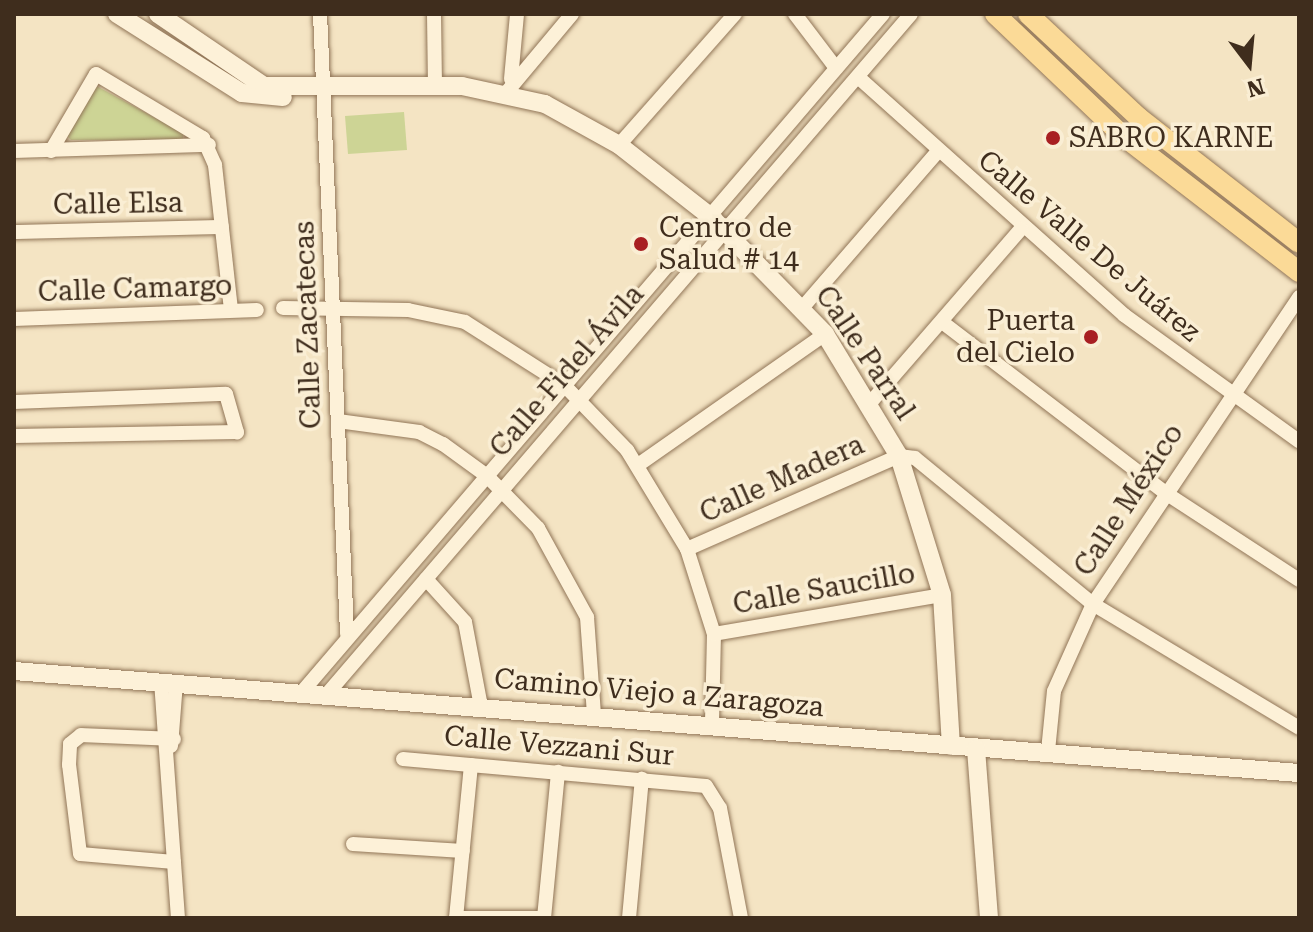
<!DOCTYPE html>
<meta charset="utf-8">
<style>
body{margin:0}
#map{position:relative;width:1313px;height:932px;overflow:hidden;background:#f4e4c3;font-family:"Roboto Serif",serif}
div>[style]{position:absolute}
[style*='--x']{left:calc(var(--x)*1px);top:calc(var(--y)*1px);width:calc(var(--w)*1px);rotate:calc(var(--a)*1deg)}
.green>*{inset:0;background:#cdd495}
.roads{filter:drop-shadow(0 0 2px #917557) drop-shadow(0 0 2px #917557)}
.street>*{height:14px;margin:-7px;padding:0 7px;transform-origin:7px;border-radius:7px;background:#fdf1d8}
.secondary>*{height:18px;margin:-9px;padding:0 9px;transform-origin:9px;border-radius:9px;background:#fdf1d8}
.primary>*{height:20px;margin:-10px;padding:0 10px;transform-origin:10px;border-radius:10px;background:#fbda97}
.dots>*{width:22px;height:22px;translate:-50% -50%;box-sizing:border-box;border:4px solid #faeed4;border-radius:50%}
span{translate:-50% -50%;white-space:nowrap;text-align:center;line-height:1.15;-webkit-text-stroke:7px #faeed4;paint-order:stroke}
.poi-label{font-size:28px;color:#3f2d1d}
.left{translate:0 -50%;text-align:left}
.right{translate:-100% -50%;text-align:right}
.street-label{font-size:28px;color:#3f2d1d}
.frame{position:absolute;inset:0;border:16px solid #3f2d1d;pointer-events:none}
.north{position:absolute;left:1209px;top:24px;width:80px;height:80px;-webkit-text-stroke:6px #faeed4;paint-order:stroke;rotate:164deg;font-size:22px;font-weight:700;line-height:32px;text-align:center;color:#3f2d1d}
.north::after{content:'';display:block;margin:auto;width:28px;height:36px;background:#3f2d1d;clip-path:polygon(50% 0,100% 100%,50% 72%,0 100%)}
</style>
<div id="map">
<div class="green">
<i style="clip-path:polygon(91px 83px,183px 133px,183px 140px,71px 140px,65px 134px)"></i>
<i style="clip-path:polygon(404px 112px,407px 150px,348px 154px,345px 116px)"></i>
</div>
<div class="roads">
<div class="street">
<i style="--x:320;--y:14;--w:620;--a:87.5"></i>
<i style="--x:434;--y:14;--w:71;--a:89.2"></i>
<i style="--x:795;--y:14;--w:68;--a:52.8"></i>
<i style="--x:858;--y:77;--w:357;--a:41.8"></i>
<i style="--x:1124;--y:315;--w:216;--a:35.8"></i>
<i style="--x:511;--y:79;--w:65;--a:-84.7"></i>
<i style="--x:506;--y:93;--w:103;--a:-50.1"></i>
<i style="--x:619;--y:145;--w:175;--a:-48.5"></i>
<i style="--x:14;--y:151;--w:195;--a:-1.8"></i>
<i style="--x:51;--y:151;--w:89;--a:-59.7"></i>
<i style="--x:96;--y:74;--w:125;--a:30.9"></i>
<i style="--x:203;--y:138;--w:30;--a:66"></i>
<i style="--x:215;--y:165;--w:146;--a:83.7"></i>
<i style="--x:14;--y:232;--w:208;--a:-1.4"></i>
<i style="--x:803;--y:307;--w:206;--a:-49.1"></i>
<i style="--x:283;--y:308;--w:125;--a:0.9"></i>
<i style="--x:408;--y:310;--w:58;--a:11.9"></i>
<i style="--x:465;--y:322;--w:117;--a:32.5"></i>
<i style="--x:564;--y:385;--w:91;--a:45.9"></i>
<i style="--x:627;--y:450;--w:116;--a:58.8"></i>
<i style="--x:687;--y:549;--w:89;--a:72.4"></i>
<i style="--x:714;--y:634;--w:88;--a:91.3"></i>
<i style="--x:14;--y:319;--w:243;--a:-2.1"></i>
<i style="--x:942;--y:322;--w:280;--a:37.4"></i>
<i style="--x:1164;--y:492;--w:161;--a:33.1"></i>
<i style="--x:14;--y:402;--w:212;--a:-2.2"></i>
<i style="--x:226;--y:394;--w:40;--a:74"></i>
<i style="--x:237;--y:432;--w:223;--a:179"></i>
<i style="--x:871;--y:402;--w:229;--a:-49.1"></i>
<i style="--x:338;--y:421;--w:82;--a:7.7"></i>
<i style="--x:419;--y:432;--w:27;--a:27"></i>
<i style="--x:443;--y:444;--w:54;--a:36"></i>
<i style="--x:487;--y:476;--w:73;--a:45.6"></i>
<i style="--x:538;--y:528;--w:102;--a:61.2"></i>
<i style="--x:587;--y:617;--w:97;--a:85.9"></i>
<i style="--x:638;--y:465;--w:228;--a:-35"></i>
<i style="--x:687;--y:549;--w:232;--a:-23.7"></i>
<i style="--x:899;--y:456;--w:16;--a:7"></i>
<i style="--x:915;--y:458;--w:230;--a:39.4"></i>
<i style="--x:1093;--y:604;--w:240;--a:31"></i>
<i style="--x:426;--y:579;--w:58;--a:47.8"></i>
<i style="--x:465;--y:622;--w:86;--a:79.3"></i>
<i style="--x:714;--y:634;--w:231;--a:-9.7"></i>
<i style="--x:161;--y:681;--w:238;--a:85.9"></i>
<i style="--x:302;--y:692;--w:893;--a:-49.41"></i>
<i style="--x:328;--y:693;--w:895;--a:-49.35"></i>
<i style="--x:171;--y:746;--w:64;--a:-85.5"></i>
<i style="--x:1048;--y:751;--w:60;--a:-84.3"></i>
<i style="--x:1054;--y:691;--w:95;--a:-65.9"></i>
<i style="--x:1093;--y:604;--w:370;--a:-56.1"></i>
<i style="--x:403;--y:759;--w:304;--a:5.1"></i>
<i style="--x:706;--y:786;--w:26;--a:58"></i>
<i style="--x:720;--y:808;--w:112;--a:79.2"></i>
<i style="--x:471;--y:765;--w:154;--a:95.6"></i>
<i style="--x:456;--y:918;--w:82;--a:0"></i>
<i style="--x:353;--y:844;--w:110;--a:3.6"></i>
<i style="--x:174;--y:862;--w:94;--a:-175.1"></i>
<i style="--x:80;--y:854;--w:90;--a:-97"></i>
<i style="--x:69;--y:765;--w:21;--a:-87"></i>
<i style="--x:70;--y:744;--w:14;--a:-39"></i>
<i style="--x:81;--y:735;--w:93;--a:2.5"></i>
<i style="--x:544;--y:918;--w:147;--a:-84.5"></i>
<i style="--x:629;--y:918;--w:140;--a:-84.7"></i>
</div>
<div class="secondary">
<i style="--x:117;--y:14;--w:148;--a:32.3"></i>
<i style="--x:242;--y:93;--w:41;--a:5.6"></i>
<i style="--x:158;--y:14;--w:128;--a:34.2"></i>
<i style="--x:264;--y:86;--w:198;--a:0"></i>
<i style="--x:462;--y:86;--w:85;--a:12.2"></i>
<i style="--x:545;--y:104;--w:85;--a:29"></i>
<i style="--x:619;--y:145;--w:115;--a:38"></i>
<i style="--x:710;--y:216;--w:165;--a:45.7"></i>
<i style="--x:825;--y:334;--w:143;--a:58.8"></i>
<i style="--x:899;--y:456;--w:145;--a:72.8"></i>
<i style="--x:942;--y:595;--w:151;--a:86.6"></i>
<i style="--x:14;--y:671;--w:1289;--a:4.54"></i>
<i style="--x:976;--y:749;--w:169;--a:85.6"></i>
</div>
<div class="primary">
<i style="--x:995;--y:14;--w:175;--a:43.6"></i>
<i style="--x:1122;--y:135;--w:224;--a:37.7"></i>
<i style="--x:1028;--y:14;--w:151;--a:43.1"></i>
<i style="--x:1138;--y:117;--w:204;--a:38"></i>
</div>
</div>
<div class="dots">
<i style="left:1053px;top:138px;background:#a81f22"></i>
<i style="left:641px;top:244px;background:#a81f22"></i>
<i style="left:1091px;top:337px;background:#a81f22"></i>
</div>
<div class="poi-label">
<span class="left" style="left:1069px;top:138px">SABRO KARNE</span>
<span class="left" style="left:659px;top:244px">Centro de<br>Salud # 14</span>
<span class="right" style="left:1075px;top:337px">Puerta<br>del Cielo</span>
</div>
<div class="street-label">
<span style="left:118px;top:204px;rotate:-1deg">Calle Elsa</span>
<span style="left:1089px;top:246px;rotate:40deg">Calle Valle De Juárez</span>
<span style="left:135px;top:289px;rotate:-2deg">Calle Camargo</span>
<span style="left:308px;top:325px;rotate:-92deg">Calle Zacatecas</span>
<span style="left:865px;top:353px;rotate:56deg">Calle Parral</span>
<span style="left:567px;top:371px;rotate:-49deg">Calle Fidel Ávila</span>
<span style="left:782px;top:479px;rotate:-24deg">Calle Madera</span>
<span style="left:1129px;top:500px;rotate:-57deg">Calle México</span>
<span style="left:824px;top:589px;rotate:-10deg">Calle Saucillo</span>
<span style="left:659px;top:693px;rotate:5deg">Camino Viejo a Zaragoza</span>
<span style="left:559px;top:746px;rotate:5deg">Calle Vezzani Sur</span>
</div>
<div class="frame"></div>
<div class="north">N</div>
</div>
